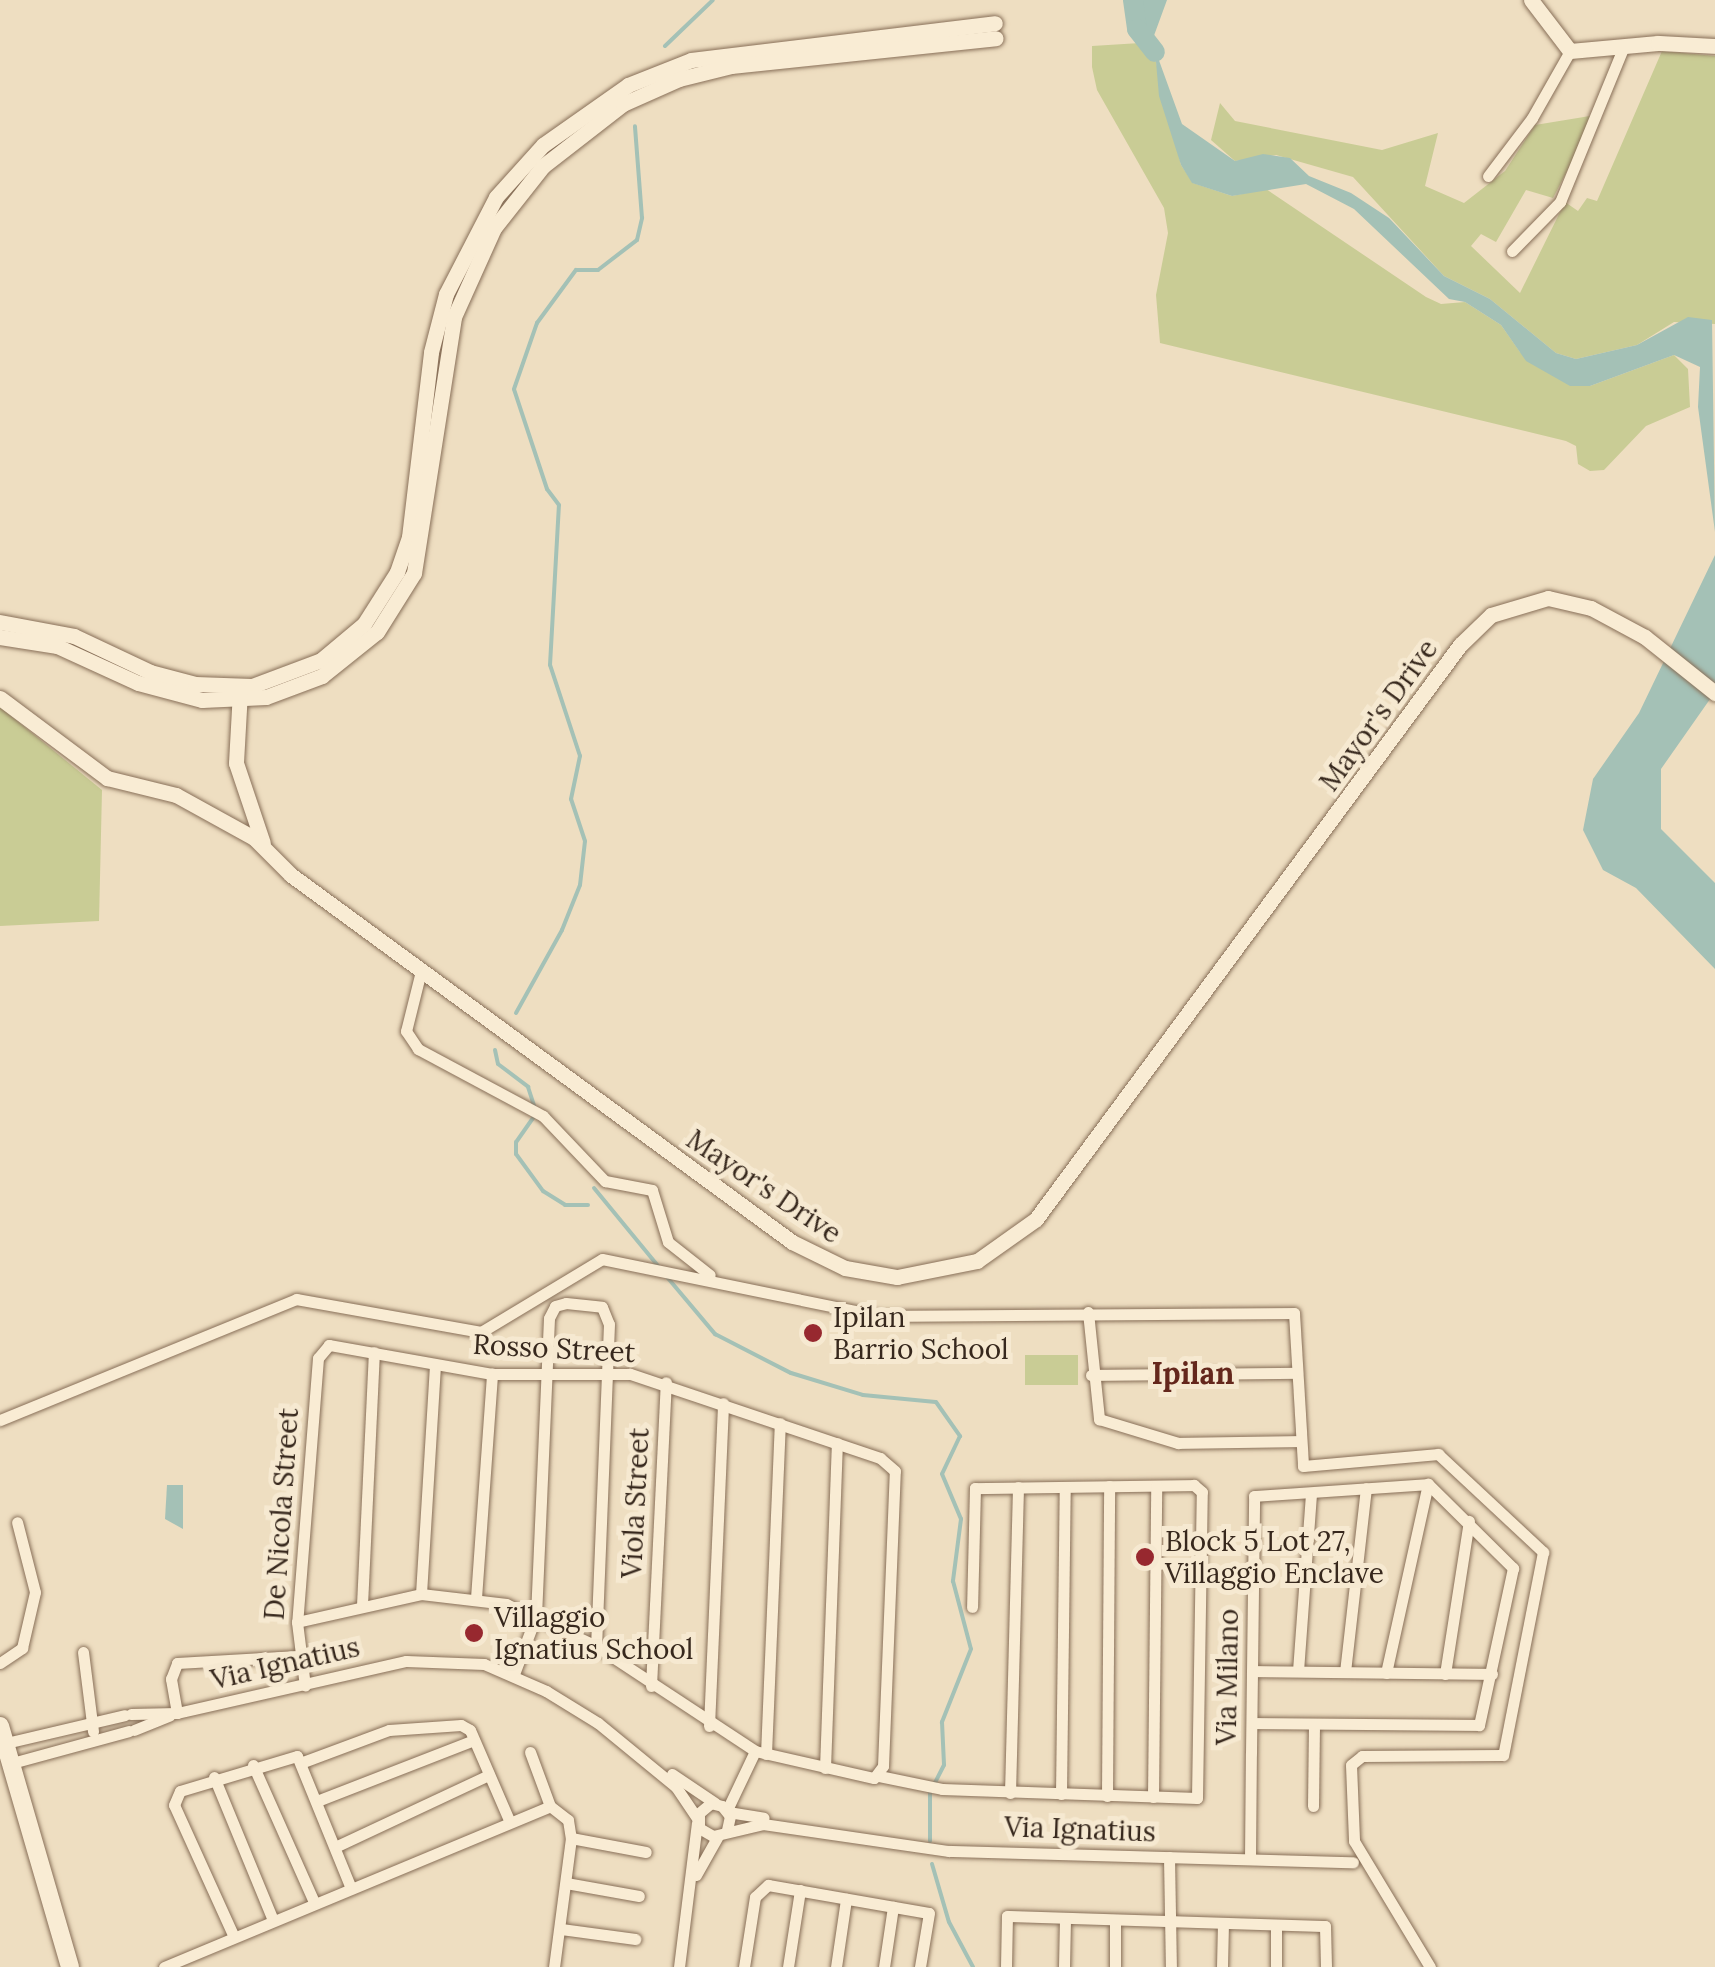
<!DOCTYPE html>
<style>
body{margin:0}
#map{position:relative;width:1715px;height:1967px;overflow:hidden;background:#eedec1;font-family:Lora,serif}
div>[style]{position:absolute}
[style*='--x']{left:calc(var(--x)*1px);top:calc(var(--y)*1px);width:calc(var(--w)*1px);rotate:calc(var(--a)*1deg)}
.green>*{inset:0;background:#c9cc95}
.water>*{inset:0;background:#a4c1b6}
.stream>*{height:4px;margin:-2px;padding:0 2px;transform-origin:2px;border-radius:2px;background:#a4c1b6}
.river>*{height:20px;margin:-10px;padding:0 10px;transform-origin:10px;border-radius:10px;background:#a4c1b6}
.roads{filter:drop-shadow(0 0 2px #886f58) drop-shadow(0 0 2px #886f58)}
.minor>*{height:11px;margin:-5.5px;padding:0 5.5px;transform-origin:5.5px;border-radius:5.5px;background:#f9ecd4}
.tertiary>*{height:15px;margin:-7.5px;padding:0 7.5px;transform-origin:7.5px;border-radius:7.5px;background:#f9ecd4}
.secondary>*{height:18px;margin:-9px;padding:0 9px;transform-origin:9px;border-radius:9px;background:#f9ecd4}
.dots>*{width:28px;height:28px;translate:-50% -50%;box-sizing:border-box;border:5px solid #f6e9d1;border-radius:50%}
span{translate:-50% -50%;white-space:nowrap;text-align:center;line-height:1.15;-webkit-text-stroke:10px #f6e9d1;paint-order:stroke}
.street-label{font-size:28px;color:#37281d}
.poi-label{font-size:28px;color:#37281d}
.left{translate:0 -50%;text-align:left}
.neighbourhood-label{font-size:30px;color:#64271c;font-weight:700}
</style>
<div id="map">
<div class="green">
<i style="clip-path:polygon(1140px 43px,1156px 62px,1181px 165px,1193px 183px,1232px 196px,1266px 189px,1426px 297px,1441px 304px,1465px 302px,1501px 325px,1520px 352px,1590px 386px,1674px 355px,1688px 369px,1690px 407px,1646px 426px,1604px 470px,1590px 471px,1578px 464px,1576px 446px,1566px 441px,1160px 343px,1156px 295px,1168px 233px,1164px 208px,1097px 90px,1092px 67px,1092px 46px)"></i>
<i style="clip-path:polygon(1662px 51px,1715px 56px,1715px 324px,1674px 322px,1637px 345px,1576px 359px,1556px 353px,1490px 299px,1444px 276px,1353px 177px,1276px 155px,1235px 161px,1211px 140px,1220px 103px,1235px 121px,1382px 150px,1438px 133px,1425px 186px,1464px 203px,1505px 171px,1535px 125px,1596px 115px,1553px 198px,1526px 190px,1496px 242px,1481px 234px,1471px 246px,1520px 293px,1565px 202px,1578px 211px,1587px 198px,1597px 201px)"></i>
<i style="clip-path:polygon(0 707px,102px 790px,99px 921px,0 926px)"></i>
<i style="clip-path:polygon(1025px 1355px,1078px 1355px,1078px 1385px,1025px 1385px)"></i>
</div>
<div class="water">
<i style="clip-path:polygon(1132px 0,1167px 0,1152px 41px,1182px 124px,1235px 161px,1263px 154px,1290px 158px,1309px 176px,1351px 193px,1389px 218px,1444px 276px,1490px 299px,1556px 353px,1576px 359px,1637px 345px,1688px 317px,1712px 320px,1715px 532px,1698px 407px,1700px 367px,1674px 355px,1590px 386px,1570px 386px,1526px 361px,1501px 325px,1465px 302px,1449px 299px,1354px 209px,1306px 184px,1232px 196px,1192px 183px,1181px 165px,1159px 96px,1156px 62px,1140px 43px)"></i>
<i style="clip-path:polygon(1715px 555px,1715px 692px,1661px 769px,1661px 829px,1715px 883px,1715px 969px,1636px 888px,1603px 870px,1583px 830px,1593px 779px,1639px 713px)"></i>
<i style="clip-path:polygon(167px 1485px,183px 1485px,183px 1529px,165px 1519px)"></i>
</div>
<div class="stream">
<i style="--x:665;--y:46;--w:66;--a:-43.8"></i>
<i style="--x:516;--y:1013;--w:95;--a:-61"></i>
<i style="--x:562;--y:930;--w:48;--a:-68.2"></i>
<i style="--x:580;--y:885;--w:44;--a:-83.5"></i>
<i style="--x:585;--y:841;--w:44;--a:-108.4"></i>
<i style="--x:571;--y:799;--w:44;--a:-78.2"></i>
<i style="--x:580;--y:756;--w:96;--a:-108.2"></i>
<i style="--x:550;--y:665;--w:160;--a:-86.8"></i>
<i style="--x:559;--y:505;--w:20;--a:-127"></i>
<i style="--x:547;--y:489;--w:105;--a:-108.3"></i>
<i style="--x:514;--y:389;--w:70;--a:-70.8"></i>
<i style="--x:537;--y:323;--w:66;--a:-53.7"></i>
<i style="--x:576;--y:270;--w:22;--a:0"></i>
<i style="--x:598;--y:270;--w:49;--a:-37.6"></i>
<i style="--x:637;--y:240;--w:23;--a:-77"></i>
<i style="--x:642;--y:218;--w:92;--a:-94.4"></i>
<i style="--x:495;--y:1050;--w:14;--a:78"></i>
<i style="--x:498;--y:1064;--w:38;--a:37"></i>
<i style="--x:528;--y:1087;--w:23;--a:72"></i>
<i style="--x:533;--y:1118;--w:29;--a:125"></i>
<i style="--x:516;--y:1142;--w:12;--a:90"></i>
<i style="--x:516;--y:1154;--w:46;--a:53.9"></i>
<i style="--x:543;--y:1191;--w:26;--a:32"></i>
<i style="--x:565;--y:1205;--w:23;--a:0"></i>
<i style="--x:594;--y:1188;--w:101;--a:50.6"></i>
<i style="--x:667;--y:1277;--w:75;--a:49.9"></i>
<i style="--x:715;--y:1334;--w:85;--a:27.2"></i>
<i style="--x:791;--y:1373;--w:75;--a:17"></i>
<i style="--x:863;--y:1395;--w:73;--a:5.5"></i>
<i style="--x:936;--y:1402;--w:42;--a:54.8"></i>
<i style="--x:960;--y:1436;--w:42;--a:115.3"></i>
<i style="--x:942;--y:1474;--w:49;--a:67.1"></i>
<i style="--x:961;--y:1519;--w:63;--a:97.4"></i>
<i style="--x:953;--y:1581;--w:70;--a:75.2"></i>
<i style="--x:971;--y:1649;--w:79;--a:111.7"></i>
<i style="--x:942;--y:1722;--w:43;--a:87.3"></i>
<i style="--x:944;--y:1765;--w:20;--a:117"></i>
<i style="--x:930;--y:1791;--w:50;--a:90"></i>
<i style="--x:932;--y:1864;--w:60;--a:73.7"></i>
<i style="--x:949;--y:1922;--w:51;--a:61.9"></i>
</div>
<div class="river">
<i style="--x:1133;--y:0;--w:29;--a:82"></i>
<i style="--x:1137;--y:29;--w:29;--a:52"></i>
</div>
<div class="roads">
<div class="minor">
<i style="--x:1488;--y:176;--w:73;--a:-52.8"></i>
<i style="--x:1532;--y:118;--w:77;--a:-60.4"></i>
<i style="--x:1512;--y:251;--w:69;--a:-45.6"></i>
<i style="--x:1560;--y:202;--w:169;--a:-67.7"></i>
<i style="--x:421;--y:971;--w:62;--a:104"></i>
<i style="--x:406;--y:1031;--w:22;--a:56"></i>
<i style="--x:418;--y:1049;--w:142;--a:28.2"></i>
<i style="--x:543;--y:1116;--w:90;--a:46.4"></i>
<i style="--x:605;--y:1181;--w:48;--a:10.8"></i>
<i style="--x:652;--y:1190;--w:54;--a:72.9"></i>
<i style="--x:668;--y:1242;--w:53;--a:38.2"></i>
<i style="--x:1088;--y:1312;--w:108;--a:84.1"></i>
<i style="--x:1099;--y:1419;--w:83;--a:16.9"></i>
<i style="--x:1178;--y:1443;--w:121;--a:-0.9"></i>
<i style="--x:1091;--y:1375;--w:205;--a:-0.6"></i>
<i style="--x:0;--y:1420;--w:320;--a:-22.2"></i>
<i style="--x:296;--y:1299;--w:188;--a:10.1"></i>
<i style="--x:481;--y:1332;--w:141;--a:-31.1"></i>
<i style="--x:602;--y:1259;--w:283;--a:11.6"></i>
<i style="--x:879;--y:1316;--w:415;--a:-0.4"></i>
<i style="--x:1294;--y:1313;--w:153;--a:86.6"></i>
<i style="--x:1303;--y:1466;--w:136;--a:-5.1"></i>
<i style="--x:1438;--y:1454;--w:144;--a:43"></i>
<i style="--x:1543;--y:1552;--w:207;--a:101.1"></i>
<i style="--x:1503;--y:1755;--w:141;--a:179.6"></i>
<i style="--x:1362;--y:1756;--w:14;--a:141"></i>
<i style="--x:1351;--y:1765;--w:76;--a:87.7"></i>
<i style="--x:1354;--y:1841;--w:147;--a:58.9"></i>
<i style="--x:421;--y:1594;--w:230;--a:-86.5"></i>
<i style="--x:476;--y:1598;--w:225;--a:-85.9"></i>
<i style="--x:362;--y:1605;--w:253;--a:-87.3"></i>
<i style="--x:297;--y:1622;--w:127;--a:-12.7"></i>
<i style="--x:421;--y:1594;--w:86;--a:6.7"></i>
<i style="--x:506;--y:1604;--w:99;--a:25"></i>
<i style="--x:596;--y:1646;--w:191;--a:33.4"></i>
<i style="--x:755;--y:1751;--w:122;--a:12.8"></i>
<i style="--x:874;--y:1778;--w:15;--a:-53"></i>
<i style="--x:883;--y:1766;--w:295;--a:-87.7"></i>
<i style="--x:895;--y:1471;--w:20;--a:-139"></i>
<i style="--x:880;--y:1458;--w:264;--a:-161.4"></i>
<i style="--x:630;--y:1374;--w:138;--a:180"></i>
<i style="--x:492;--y:1374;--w:166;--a:-169.9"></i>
<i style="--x:329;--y:1345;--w:17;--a:130"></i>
<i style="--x:318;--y:1358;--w:265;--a:94.5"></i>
<i style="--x:297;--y:1622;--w:64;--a:82.9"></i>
<i style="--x:83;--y:1652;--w:80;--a:82.8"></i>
<i style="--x:0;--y:1663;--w:27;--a:-34"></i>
<i style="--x:22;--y:1648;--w:57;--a:-76.9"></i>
<i style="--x:35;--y:1592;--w:72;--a:-104.4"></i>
<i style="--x:1252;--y:1671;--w:240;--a:0.7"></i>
<i style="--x:1298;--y:1671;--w:178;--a:-85.8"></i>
<i style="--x:1345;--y:1672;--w:185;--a:-83.5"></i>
<i style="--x:1386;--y:1673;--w:194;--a:-77.5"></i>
<i style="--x:514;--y:1674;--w:62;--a:-69.2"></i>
<i style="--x:536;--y:1616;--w:298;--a:-87.5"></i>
<i style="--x:549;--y:1318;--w:13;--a:-63"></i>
<i style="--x:555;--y:1306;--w:11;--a:-15"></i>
<i style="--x:566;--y:1303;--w:36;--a:6"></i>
<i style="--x:602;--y:1307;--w:18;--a:68"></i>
<i style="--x:609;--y:1324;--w:322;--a:92.3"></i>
<i style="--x:1445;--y:1674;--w:155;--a:-81.1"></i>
<i style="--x:651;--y:1686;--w:304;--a:-87.2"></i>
<i style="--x:177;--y:1713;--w:35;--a:-100"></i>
<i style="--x:171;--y:1679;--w:17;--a:-69"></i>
<i style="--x:177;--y:1663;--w:121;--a:-3.3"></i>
<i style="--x:131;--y:1714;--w:46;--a:-1.2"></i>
<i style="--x:177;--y:1713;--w:235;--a:-12.8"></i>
<i style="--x:406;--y:1661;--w:78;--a:2.2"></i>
<i style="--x:484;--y:1664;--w:68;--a:23.5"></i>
<i style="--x:546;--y:1691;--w:61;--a:31.6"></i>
<i style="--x:598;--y:1723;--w:101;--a:39.4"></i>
<i style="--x:676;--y:1787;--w:37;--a:56"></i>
<i style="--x:709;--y:1726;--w:323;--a:-87.5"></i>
<i style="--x:134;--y:1730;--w:38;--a:-22"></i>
<i style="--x:6;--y:1743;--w:122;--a:-13.2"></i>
<i style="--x:530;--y:1752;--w:58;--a:69.7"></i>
<i style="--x:766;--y:1754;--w:331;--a:-87.6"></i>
<i style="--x:303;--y:1762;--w:92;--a:-20.4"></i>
<i style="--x:389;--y:1730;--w:72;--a:-4"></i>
<i style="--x:461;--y:1725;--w:10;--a:29"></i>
<i style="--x:470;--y:1730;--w:98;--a:66.6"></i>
<i style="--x:12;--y:1763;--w:121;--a:-15.3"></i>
<i style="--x:253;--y:1765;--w:150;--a:66"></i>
<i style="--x:825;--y:1768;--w:325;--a:-87.9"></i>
<i style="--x:672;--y:1774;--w:52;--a:34"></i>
<i style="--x:879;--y:1776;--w:64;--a:11.7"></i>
<i style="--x:942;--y:1789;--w:255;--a:2"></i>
<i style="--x:1197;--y:1798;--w:306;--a:-89.1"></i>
<i style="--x:1202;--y:1492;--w:11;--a:-139"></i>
<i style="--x:1194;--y:1485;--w:219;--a:179.2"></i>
<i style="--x:975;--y:1488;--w:119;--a:91.4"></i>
<i style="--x:214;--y:1777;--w:155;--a:67.6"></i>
<i style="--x:1010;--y:1793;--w:306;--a:-88.5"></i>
<i style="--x:1061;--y:1794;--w:307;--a:-89.3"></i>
<i style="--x:1107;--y:1796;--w:310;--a:-89.6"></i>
<i style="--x:1153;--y:1797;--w:311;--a:-89.4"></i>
<i style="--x:317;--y:1801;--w:168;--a:-21.2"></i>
<i style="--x:1313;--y:1806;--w:82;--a:-89.3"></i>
<i style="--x:727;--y:1810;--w:65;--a:-64.6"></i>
<i style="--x:728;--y:1812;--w:36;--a:9"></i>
<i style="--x:727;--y:1830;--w:14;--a:-78"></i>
<i style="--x:730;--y:1816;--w:13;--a:-129"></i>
<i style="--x:722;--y:1806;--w:11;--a:-165"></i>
<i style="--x:711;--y:1803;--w:16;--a:140"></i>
<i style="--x:699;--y:1813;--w:15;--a:90"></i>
<i style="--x:699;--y:1828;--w:16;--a:30"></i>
<i style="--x:713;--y:1836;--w:51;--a:-13.5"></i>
<i style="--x:763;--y:1824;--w:188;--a:8.3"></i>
<i style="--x:949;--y:1851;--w:404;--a:1.6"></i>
<i style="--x:571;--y:1838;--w:76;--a:10.6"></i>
<i style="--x:335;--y:1847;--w:170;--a:-25.1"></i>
<i style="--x:1169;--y:1857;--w:110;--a:89"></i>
<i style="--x:1250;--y:1859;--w:106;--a:-89.5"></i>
<i style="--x:1251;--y:1753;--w:257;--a:-89.3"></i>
<i style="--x:1254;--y:1496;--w:174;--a:-3.9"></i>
<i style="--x:1428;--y:1484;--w:120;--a:44.7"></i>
<i style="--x:1513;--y:1568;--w:161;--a:102.2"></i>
<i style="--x:1479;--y:1725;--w:227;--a:-179.5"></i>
<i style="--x:696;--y:1875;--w:45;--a:-60.6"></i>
<i style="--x:566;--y:1883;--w:74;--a:10.1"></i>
<i style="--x:561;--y:1929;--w:75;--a:7.7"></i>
<i style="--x:234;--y:1937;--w:145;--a:-114.4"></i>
<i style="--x:174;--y:1805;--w:15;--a:-67"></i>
<i style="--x:180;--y:1791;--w:122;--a:-16.7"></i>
<i style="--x:297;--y:1756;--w:140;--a:67.8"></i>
<i style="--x:164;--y:1967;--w:418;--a:-22.6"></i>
<i style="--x:550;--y:1806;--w:23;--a:38"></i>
<i style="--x:568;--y:1820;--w:18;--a:81"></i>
<i style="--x:571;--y:1838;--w:130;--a:97.5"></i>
<i style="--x:679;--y:1967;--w:145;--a:-82.9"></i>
<i style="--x:744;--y:1967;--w:71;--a:-81.1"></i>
<i style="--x:755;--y:1897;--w:18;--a:-43"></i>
<i style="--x:768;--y:1885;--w:163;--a:9.9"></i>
<i style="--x:929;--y:1913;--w:55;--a:99.5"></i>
<i style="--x:788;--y:1967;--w:78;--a:-81.1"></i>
<i style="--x:836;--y:1967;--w:69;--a:-81.6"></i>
<i style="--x:884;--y:1967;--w:61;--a:-81.5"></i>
<i style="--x:1006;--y:1967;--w:51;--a:-88.9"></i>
<i style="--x:1007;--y:1916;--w:318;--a:1.8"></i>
<i style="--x:1325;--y:1926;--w:41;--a:88.6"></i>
<i style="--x:1064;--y:1967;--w:49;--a:-88.8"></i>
<i style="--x:1115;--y:1967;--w:47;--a:-90"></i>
<i style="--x:1222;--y:1967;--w:44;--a:-88.7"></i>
<i style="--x:1276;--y:1967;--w:42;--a:-90"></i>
</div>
<div class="tertiary">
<i style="--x:1531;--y:0;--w:64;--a:52.6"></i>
<i style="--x:1570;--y:51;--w:88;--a:-5.2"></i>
<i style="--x:1658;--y:43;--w:57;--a:3"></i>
<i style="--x:0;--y:622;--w:75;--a:10.7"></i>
<i style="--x:74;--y:636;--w:84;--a:25.3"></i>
<i style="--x:150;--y:672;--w:47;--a:14.9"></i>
<i style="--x:195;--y:684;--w:57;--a:2"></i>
<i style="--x:252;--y:686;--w:74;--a:-20.6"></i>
<i style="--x:321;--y:660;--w:56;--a:-39.9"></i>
<i style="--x:364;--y:624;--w:62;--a:-57.6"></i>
<i style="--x:397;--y:572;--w:37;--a:-71"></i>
<i style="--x:409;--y:537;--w:186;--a:-83.2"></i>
<i style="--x:431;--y:352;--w:60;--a:-75.5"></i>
<i style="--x:446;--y:294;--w:109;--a:-62.7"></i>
<i style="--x:496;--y:197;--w:70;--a:-47.9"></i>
<i style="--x:543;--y:145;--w:104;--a:-35.2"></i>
<i style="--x:628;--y:85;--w:68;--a:-21.6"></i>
<i style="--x:691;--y:60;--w:306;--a:-6.9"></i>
<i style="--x:0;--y:637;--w:58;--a:9"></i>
<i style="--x:57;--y:646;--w:89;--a:24.6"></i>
<i style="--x:138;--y:683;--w:66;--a:14.9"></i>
<i style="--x:202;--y:700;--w:64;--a:-2.7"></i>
<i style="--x:266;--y:697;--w:60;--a:-20.6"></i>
<i style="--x:322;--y:676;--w:70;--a:-38.7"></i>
<i style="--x:377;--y:632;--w:70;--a:-57.9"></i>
<i style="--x:414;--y:573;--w:259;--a:-81.1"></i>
<i style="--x:454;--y:317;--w:98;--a:-65.8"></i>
<i style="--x:494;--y:228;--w:79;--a:-51.7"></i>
<i style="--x:543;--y:166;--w:101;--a:-37.8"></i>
<i style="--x:623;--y:104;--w:61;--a:-24.1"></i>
<i style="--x:679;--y:79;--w:54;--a:-14"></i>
<i style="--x:731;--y:66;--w:266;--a:-6"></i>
<i style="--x:240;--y:691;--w:72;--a:93.2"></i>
<i style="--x:236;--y:763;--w:84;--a:71.4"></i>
<i style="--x:0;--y:698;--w:134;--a:36.8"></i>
<i style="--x:107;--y:778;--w:71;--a:13.8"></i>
<i style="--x:176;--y:795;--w:89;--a:28.9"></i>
<i style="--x:254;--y:838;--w:52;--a:45"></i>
<i style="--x:291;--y:875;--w:621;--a:36.22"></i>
<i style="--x:792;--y:1242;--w:59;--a:26.1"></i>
<i style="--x:845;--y:1268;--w:53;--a:9.8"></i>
<i style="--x:897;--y:1277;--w:82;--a:-11.3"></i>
<i style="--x:977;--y:1261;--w:72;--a:-35.4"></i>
<i style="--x:1036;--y:1219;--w:714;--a:-53.55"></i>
<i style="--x:1460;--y:645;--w:43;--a:-44.1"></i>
<i style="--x:1491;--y:615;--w:59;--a:-16.6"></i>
<i style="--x:1548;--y:598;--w:44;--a:13.1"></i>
<i style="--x:1591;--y:608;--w:61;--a:28.2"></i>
<i style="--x:1645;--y:637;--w:90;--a:38.7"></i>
</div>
<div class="secondary">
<i style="--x:0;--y:1726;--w:251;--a:73.8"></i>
</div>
</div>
<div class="dots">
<i style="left:813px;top:1333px;background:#97282f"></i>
<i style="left:1145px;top:1557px;background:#97282f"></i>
<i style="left:474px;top:1633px;background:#97282f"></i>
</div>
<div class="street-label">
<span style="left:1378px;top:715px;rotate:-54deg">Mayor's Drive</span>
<span style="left:764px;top:1186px;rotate:34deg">Mayor's Drive</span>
<span style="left:554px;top:1348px;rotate:3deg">Rosso Street</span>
<span style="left:635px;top:1503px;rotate:-87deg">Viola Street</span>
<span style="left:281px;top:1514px;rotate:-86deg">De Nicola Street</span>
<span style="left:285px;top:1663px;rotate:-13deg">Via Ignatius</span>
<span style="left:1227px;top:1677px;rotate:-89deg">Via Milano</span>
<span style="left:1080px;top:1829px;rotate:2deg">Via Ignatius</span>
</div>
<div class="poi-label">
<span class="left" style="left:833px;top:1333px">Ipilan<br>Barrio School</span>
<span class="left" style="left:1165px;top:1557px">Block 5 Lot 27,<br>Villaggio Enclave</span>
<span class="left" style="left:494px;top:1633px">Villaggio<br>Ignatius School</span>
</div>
<div class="neighbourhood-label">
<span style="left:1193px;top:1373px">Ipilan</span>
</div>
</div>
